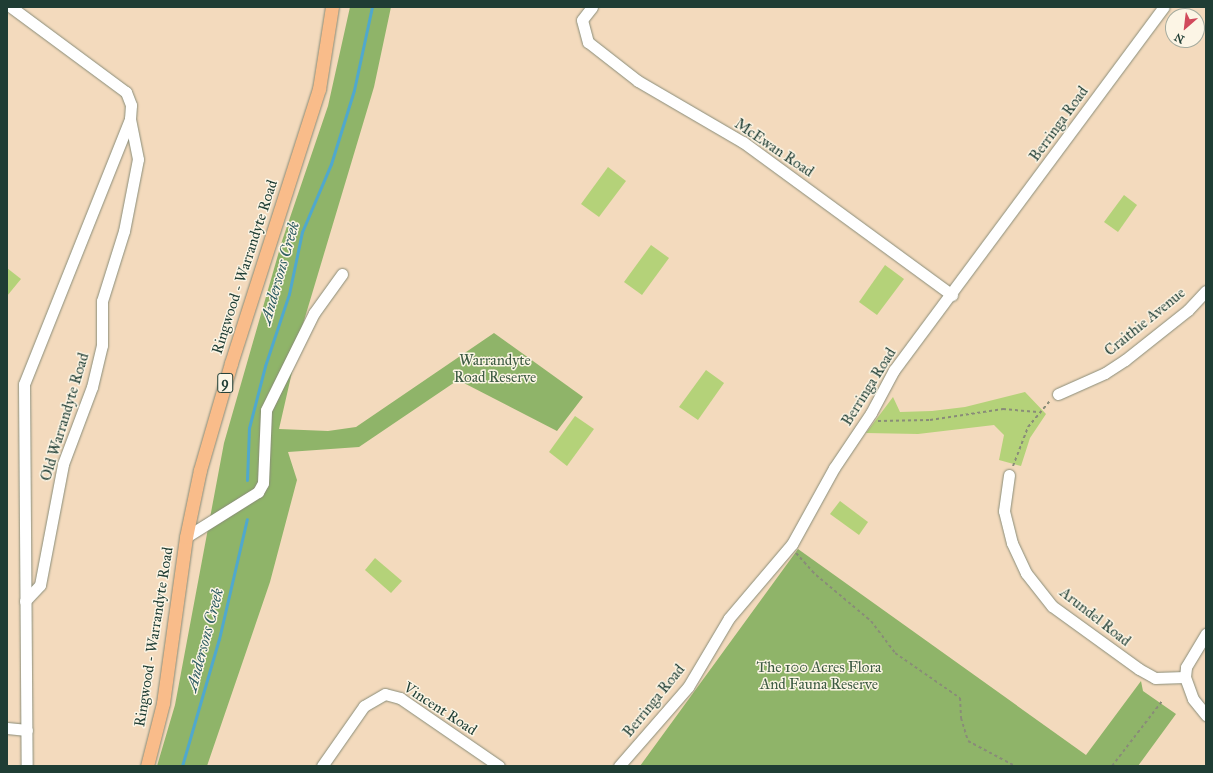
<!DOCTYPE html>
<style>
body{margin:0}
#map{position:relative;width:1213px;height:773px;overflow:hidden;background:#f3dabd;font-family:"IM FELL Great Primer",serif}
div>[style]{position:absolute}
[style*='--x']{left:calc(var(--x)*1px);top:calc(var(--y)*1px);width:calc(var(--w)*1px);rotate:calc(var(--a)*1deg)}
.green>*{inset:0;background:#b4d279}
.forest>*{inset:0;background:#8fb469}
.stream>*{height:3px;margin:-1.5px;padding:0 1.5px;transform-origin:1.5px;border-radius:1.5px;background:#50a8cd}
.path>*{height:2px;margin-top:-1px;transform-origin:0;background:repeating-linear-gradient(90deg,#898c78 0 3px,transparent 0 6px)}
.roads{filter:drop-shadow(0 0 1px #898c78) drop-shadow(0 0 1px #898c78)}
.minor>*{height:11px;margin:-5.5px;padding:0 5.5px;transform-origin:5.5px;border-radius:5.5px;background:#fff}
.major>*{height:13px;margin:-6.5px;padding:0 6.5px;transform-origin:6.5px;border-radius:6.5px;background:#f9bc8a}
span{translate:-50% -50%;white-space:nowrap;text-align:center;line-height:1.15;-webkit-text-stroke:3px #fcf5e5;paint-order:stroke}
.shield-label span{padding:1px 3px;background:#fcf5e5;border:1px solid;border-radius:3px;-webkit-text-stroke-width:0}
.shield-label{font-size:14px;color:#1f3d34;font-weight:700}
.street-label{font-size:15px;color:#1f3d34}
.park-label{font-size:15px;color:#3d5b42}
.water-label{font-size:16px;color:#2e5d62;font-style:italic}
.frame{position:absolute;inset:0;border:8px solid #1f3d34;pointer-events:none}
.north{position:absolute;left:1165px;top:8px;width:40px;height:40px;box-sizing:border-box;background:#fcf5e5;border:1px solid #a4ab9e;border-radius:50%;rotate:208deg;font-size:11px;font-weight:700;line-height:16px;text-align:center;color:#1f3d34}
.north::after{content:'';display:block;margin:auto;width:14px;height:18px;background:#d1495b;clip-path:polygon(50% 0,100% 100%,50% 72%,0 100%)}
</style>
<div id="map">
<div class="green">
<i style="clip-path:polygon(608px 167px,626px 181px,599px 217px,581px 204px)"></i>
<i style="clip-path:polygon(1124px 195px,1137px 205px,1118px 232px,1104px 222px)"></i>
<i style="clip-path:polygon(651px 245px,669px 258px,642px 295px,624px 282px)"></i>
<i style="clip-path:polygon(885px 265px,904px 279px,877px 315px,859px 302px)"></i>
<i style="clip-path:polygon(7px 268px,21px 279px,7px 296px)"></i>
<i style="clip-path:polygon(706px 370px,724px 383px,698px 420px,679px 407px)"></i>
<i style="clip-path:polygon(1025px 392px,1046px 414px,1030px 438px,1021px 466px,999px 460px,1004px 435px,994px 425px,918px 434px,866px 433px,893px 397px,900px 412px,932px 411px,965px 407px)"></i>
<i style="clip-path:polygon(575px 416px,594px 429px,567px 466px,549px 452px)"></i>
<i style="clip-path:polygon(840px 501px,868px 522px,859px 535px,830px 514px)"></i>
<i style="clip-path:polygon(375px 558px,402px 581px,391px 593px,365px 570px)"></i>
</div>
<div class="forest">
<i style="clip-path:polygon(350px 7px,391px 7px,374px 87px,303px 324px,279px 429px,328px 431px,356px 427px,494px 333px,583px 397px,557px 431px,458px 380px,359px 447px,288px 452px,297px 480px,270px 582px,207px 766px,157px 766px,175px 705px,224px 443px,282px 241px,328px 106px)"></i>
<i style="clip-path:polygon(798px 549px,1086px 755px,1141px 681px,1143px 691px,1176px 714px,1138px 766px,640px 766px)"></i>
</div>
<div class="stream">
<i style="--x:247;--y:480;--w:52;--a:-87.8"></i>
<i style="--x:249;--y:428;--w:64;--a:-75.5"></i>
<i style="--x:265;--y:366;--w:76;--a:-71.6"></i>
<i style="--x:289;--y:294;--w:63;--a:-78.2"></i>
<i style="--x:302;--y:232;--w:74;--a:-66.9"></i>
<i style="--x:331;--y:164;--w:77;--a:-72.7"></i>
<i style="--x:354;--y:90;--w:85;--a:-77.8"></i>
<i style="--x:182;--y:766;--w:132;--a:-73.8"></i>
<i style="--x:219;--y:639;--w:123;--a:-76.9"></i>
</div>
<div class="path">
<i style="--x:878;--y:421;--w:52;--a:-1.1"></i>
<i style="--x:930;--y:420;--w:74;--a:-8.6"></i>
<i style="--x:1003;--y:409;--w:35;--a:5"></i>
<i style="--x:1013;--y:466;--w:42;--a:-69"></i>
<i style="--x:1028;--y:427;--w:35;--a:-50"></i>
<i style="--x:796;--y:553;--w:30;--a:48"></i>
<i style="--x:816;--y:575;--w:72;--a:39.9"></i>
<i style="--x:871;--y:621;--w:40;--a:53"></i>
<i style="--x:895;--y:653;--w:79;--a:34.7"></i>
<i style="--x:960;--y:698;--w:20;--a:87"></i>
<i style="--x:961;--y:718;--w:24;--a:73"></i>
<i style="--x:968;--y:741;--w:53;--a:28"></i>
<i style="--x:1112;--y:766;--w:82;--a:-52.4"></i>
</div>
<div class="roads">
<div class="minor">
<i style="--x:11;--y:7;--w:143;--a:36.5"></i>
<i style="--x:126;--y:92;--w:14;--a:69"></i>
<i style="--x:131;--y:105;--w:14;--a:94"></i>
<i style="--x:130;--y:119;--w:285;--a:111.8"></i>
<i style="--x:24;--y:384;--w:382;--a:89.6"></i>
<i style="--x:592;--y:7;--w:16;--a:128"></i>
<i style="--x:582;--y:20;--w:23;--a:75"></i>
<i style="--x:588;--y:42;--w:63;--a:38"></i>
<i style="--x:638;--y:81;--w:121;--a:30.2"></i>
<i style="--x:743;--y:142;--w:259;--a:36.2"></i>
<i style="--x:1058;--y:394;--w:51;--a:-24.1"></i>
<i style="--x:1105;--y:373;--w:24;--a:-33"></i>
<i style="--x:1125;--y:360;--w:80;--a:-38.4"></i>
<i style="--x:1188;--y:310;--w:26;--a:-47"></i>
<i style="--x:1009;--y:475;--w:36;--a:98"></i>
<i style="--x:1004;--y:511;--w:33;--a:76"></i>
<i style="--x:1012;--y:543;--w:33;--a:65"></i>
<i style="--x:1026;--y:573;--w:42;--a:51.8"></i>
<i style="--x:1052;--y:606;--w:107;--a:35.9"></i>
<i style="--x:1139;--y:669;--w:18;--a:29"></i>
<i style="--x:1155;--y:678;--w:30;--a:-2"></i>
<i style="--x:1185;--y:677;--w:23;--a:70"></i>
<i style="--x:1193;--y:699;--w:21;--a:51"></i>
<i style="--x:186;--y:537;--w:85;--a:-32"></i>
<i style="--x:258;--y:492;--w:10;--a:-61"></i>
<i style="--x:263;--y:483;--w:73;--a:-87.6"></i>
<i style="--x:266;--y:410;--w:108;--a:-63.7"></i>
<i style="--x:314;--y:313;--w:48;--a:-54.3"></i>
<i style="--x:25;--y:601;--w:22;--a:-47"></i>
<i style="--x:40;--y:585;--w:123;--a:-79.2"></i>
<i style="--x:63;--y:464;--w:82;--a:-69.4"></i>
<i style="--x:92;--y:387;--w:43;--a:-76.6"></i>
<i style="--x:102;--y:345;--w:44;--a:-90"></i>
<i style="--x:102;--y:301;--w:73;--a:-72.6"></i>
<i style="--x:124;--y:231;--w:73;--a:-79"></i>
<i style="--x:138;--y:159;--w:41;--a:-101.3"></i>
<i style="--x:1185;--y:677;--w:10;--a:-84"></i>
<i style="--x:1186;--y:667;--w:39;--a:-59"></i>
<i style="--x:7;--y:728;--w:20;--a:6"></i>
<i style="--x:322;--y:766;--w:73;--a:-55"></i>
<i style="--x:364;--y:706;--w:24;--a:-30"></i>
<i style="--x:385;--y:694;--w:16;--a:15"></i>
<i style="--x:400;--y:698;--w:120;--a:34.5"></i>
<i style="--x:619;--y:766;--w:105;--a:-48.9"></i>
<i style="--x:688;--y:687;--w:80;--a:-59.3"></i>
<i style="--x:729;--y:618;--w:97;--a:-49.6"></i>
<i style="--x:792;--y:544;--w:87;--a:-61.1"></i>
<i style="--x:834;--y:468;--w:66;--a:-56.1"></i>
<i style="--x:871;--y:413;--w:49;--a:-61.9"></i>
<i style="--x:894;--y:370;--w:452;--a:-53.4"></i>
</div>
<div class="major">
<i style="--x:147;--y:766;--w:65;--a:-75.7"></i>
<i style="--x:163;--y:703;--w:168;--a:-82.1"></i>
<i style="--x:186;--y:537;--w:68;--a:-78.2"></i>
<i style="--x:200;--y:470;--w:111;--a:-73.8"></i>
<i style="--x:231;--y:363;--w:288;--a:-72.2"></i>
<i style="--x:319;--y:89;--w:83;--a:-81"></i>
</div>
</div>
<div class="shield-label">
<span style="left:225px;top:383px">9</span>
</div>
<div class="street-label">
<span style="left:1059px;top:124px;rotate:-54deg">Berringa Road</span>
<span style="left:774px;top:148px;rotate:34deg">McEwan Road</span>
<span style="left:245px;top:267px;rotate:-72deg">Ringwood - Warrandyte Road</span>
<span style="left:1145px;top:322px;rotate:-39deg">Craithie Avenue</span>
<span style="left:869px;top:387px;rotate:-58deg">Berringa Road</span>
<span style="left:65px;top:417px;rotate:-73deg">Old Warrandyte Road</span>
<span style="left:1095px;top:617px;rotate:38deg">Arundel Road</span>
<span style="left:154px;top:637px;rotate:-81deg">Ringwood - Warrandyte Road</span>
<span style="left:654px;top:701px;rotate:-51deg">Berringa Road</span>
<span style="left:440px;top:709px;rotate:33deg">Vincent Road</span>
</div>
<div class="park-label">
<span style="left:495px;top:369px">Warrandyte<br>Road Reserve</span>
<span style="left:819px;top:676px">The 100 Acres Flora<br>And Fauna Reserve</span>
</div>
<div class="water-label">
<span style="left:280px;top:273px;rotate:-74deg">Andersons Creek</span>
<span style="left:205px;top:640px;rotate:-75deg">Andersons Creek</span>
</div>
<div class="frame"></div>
<div class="north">N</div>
</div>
